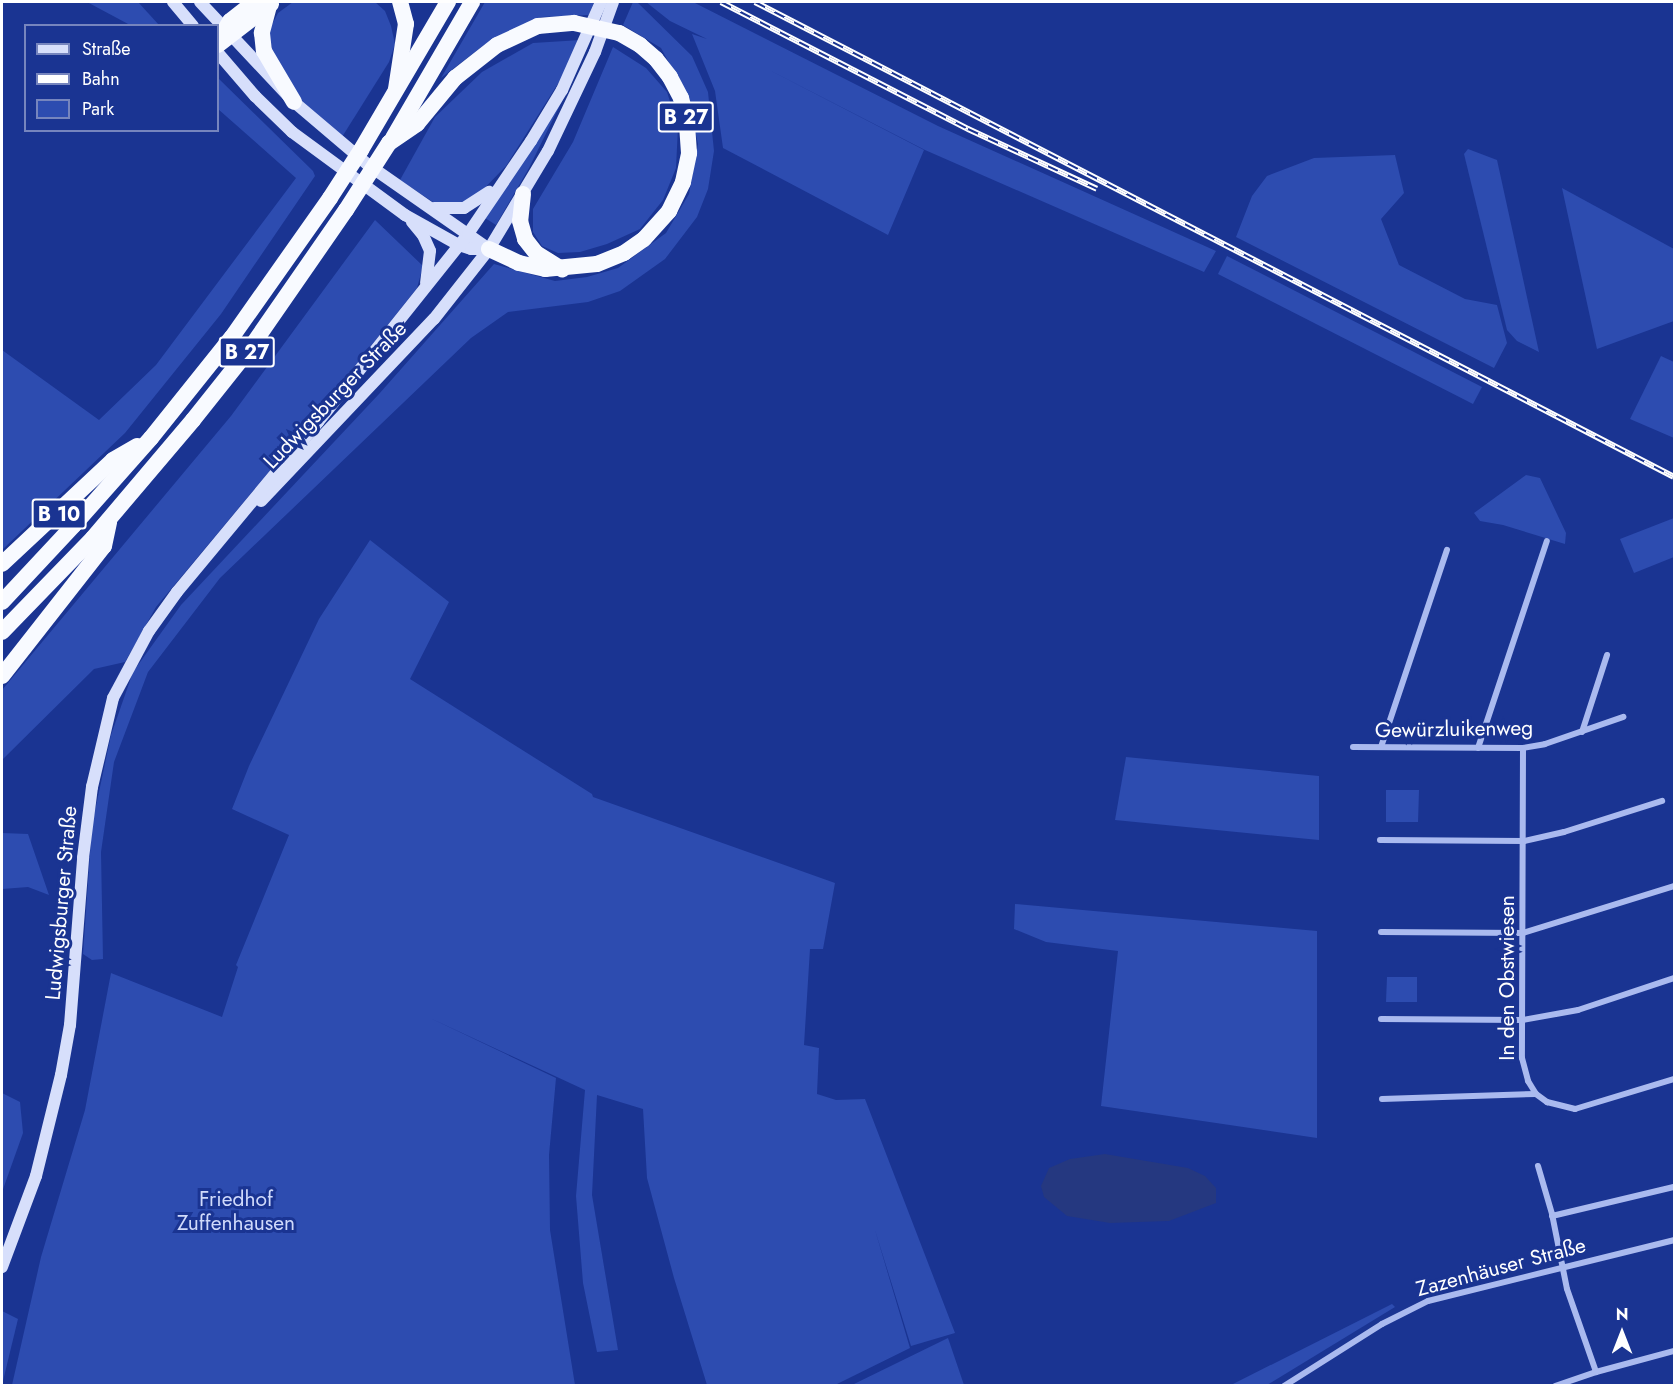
<!DOCTYPE html>
<meta charset="utf-8">
<style>
body{margin:0}
#map{position:relative;width:1676px;height:1387px;overflow:hidden;background:#1a3492;font-family:Jost,sans-serif}
div>[style]{position:absolute}
[style*='--x']{left:calc(var(--x)*1px);top:calc(var(--y)*1px);width:calc(var(--w)*1px);rotate:calc(var(--a)*1deg)}
.green>*{inset:0;background:#2d4cb0}
.water>*{inset:0;background:#253880}
.minor>*{height:6px;margin:-3px;padding:0 3px;transform-origin:3px;border-radius:3px;background:#aabaef}
.secondary>*{height:12px;margin:-6px;padding:0 6px;transform-origin:6px;border-radius:6px;background:#d7dffb}
.trunk>*{height:16px;margin:-8px;padding:0 8px;transform-origin:8px;border-radius:8px;background:#f8faff}
.rail>*{height:6px;margin-top:-3px;transform-origin:0;background:repeating-linear-gradient(90deg,#1a3492 0 11px,#fff 0 22px);box-sizing:border-box;border-block:2px solid #fff}
.trunk-bridge>*{height:16px;margin:-8px;padding:0 8px;transform-origin:8px;border-radius:8px;background:#f8faff}
span{translate:-50% -50%;white-space:nowrap;text-align:center;line-height:1.15;-webkit-text-stroke:6px #1a3492;paint-order:stroke}
.shield-label span{padding:2px 4px;background:#1a3492;border:2px solid;border-radius:4px;-webkit-text-stroke-width:0}
.shield-label{font-size:20px;color:#fff;font-weight:700}
.street-label{font-size:21px;color:#fff}
.park-label{font-size:21px;color:#d0dafb}
.frame{position:absolute;inset:0;border:3px solid #fff;pointer-events:none}
.legend{position:absolute;left:24px;top:24px;width:195px;height:108px;box-sizing:border-box;background:#1a3492;border:2px solid #7685be;margin:0;padding:8px 10px;list-style:none;font-size:18px;color:#fff}
.legend li{display:flex;align-items:center;gap:12px;height:30px}
.legend b{width:30px;border:2px solid #7685be}
.north{position:absolute;left:1592px;top:1303px;width:60px;height:60px;-webkit-text-stroke:4px #1a3492;paint-order:stroke;rotate:0deg;font-size:16px;font-weight:700;line-height:24px;text-align:center;color:#fff}
.north::after{content:'';display:block;margin:auto;width:21px;height:27px;background:#fff;clip-path:polygon(50% 0,100% 100%,50% 72%,0 100%)}
</style>
<div id="map">
<div class="green">
<i style="clip-path:polygon(87px 2px,138px 2px,159px 25px,130px 25px)"></i>
<i style="clip-path:polygon(293px 2px,375px 2px,385px 11px,391px 26px,395px 44px,389px 62px,342px 137px,301px 102px,276px 70px,268px 32px,278px 13px)"></i>
<i style="clip-path:polygon(485px 2px,594px 2px,589px 15px,541px 17px,484px 45px,441px 78px)"></i>
<i style="clip-path:polygon(633px 2px,637px 2px,692px 56px,708px 92px,714px 151px,708px 189px,697px 217px,665px 259px,620px 291px,588px 302px,508px 312px,471px 338px,220px 578px,148px 672px,114px 762px,101px 852px,103px 959px,92px 960px,83px 954px,92px 825px,111px 735px,133px 672px,181px 605px,379px 394px,494px 264px,555px 281px,587px 277px,618px 268px,666px 233px,689px 194px,698px 144px,688px 98px,661px 48px,623px 25px)"></i>
<i style="clip-path:polygon(646px 2px,693px 2px,938px 126px,1216px 251px,1204px 272px,925px 150px,748px 59px,924px 150px,888px 235px,723px 148px,715px 91px,692px 34px,707px 39px,670px 21px)"></i>
<i style="clip-path:polygon(581px 40px,571px 63px,506px 166px,472px 201px,436px 204px,400px 180px,435px 117px,482px 72px,533px 43px)"></i>
<i style="clip-path:polygon(613px 47px,646px 68px,667px 92px,678px 127px,676px 168px,663px 200px,640px 229px,607px 244px,580px 252px,558px 253px,542px 246px,533px 232px,533px 209px,573px 142px)"></i>
<i style="clip-path:polygon(218px 78px,313px 171px,315px 176px,221px 314px,125px 433px,2px 550px,2px 350px,99px 420px,156px 365px,296px 178px,218px 109px)"></i>
<i style="clip-path:polygon(570px 85px,529px 168px,496px 225px,485px 218px)"></i>
<i style="clip-path:polygon(1468px 149px,1497px 160px,1539px 352px,1517px 341px,1507px 330px,1464px 154px)"></i>
<i style="clip-path:polygon(1395px 155px,1404px 193px,1381px 219px,1399px 265px,1465px 299px,1497px 305px,1507px 343px,1494px 368px,1236px 237px,1252px 196px,1267px 176px,1314px 158px)"></i>
<i style="clip-path:polygon(1562px 188px,1674px 249px,1674px 321px,1597px 349px)"></i>
<i style="clip-path:polygon(375px 220px,423px 266px,417px 288px,312px 420px,156px 607px,125px 662px,94px 669px,2px 760px,2px 690px,231px 416px)"></i>
<i style="clip-path:polygon(1227px 256px,1482px 387px,1473px 404px,1218px 274px)"></i>
<i style="clip-path:polygon(1661px 356px,1674px 362px,1674px 438px,1630px 419px)"></i>
<i style="clip-path:polygon(1526px 475px,1540px 478px,1566px 533px,1565px 544px,1503px 525px,1480px 521px,1474px 513px)"></i>
<i style="clip-path:polygon(1674px 518px,1674px 557px,1634px 573px,1620px 539px)"></i>
<i style="clip-path:polygon(370px 540px,449px 602px,410px 679px,592px 794px,593px 797px,835px 883px,823px 949px,810px 949px,804px 1045px,819px 1048px,817px 1094px,836px 1100px,865px 1099px,955px 1333px,911px 1346px,875px 1230px,910px 1348px,835px 1385px,707px 1385px,674px 1278px,647px 1178px,643px 1109px,597px 1095px,592px 1195px,618px 1350px,597px 1352px,583px 1283px,576px 1196px,585px 1090px,430px 1018px,556px 1078px,549px 1155px,550px 1230px,575px 1385px,12px 1385px,41px 1257px,85px 1110px,111px 973px,222px 1017px,238px 967px,236px 965px,289px 835px,232px 809px,249px 766px,319px 619px)"></i>
<i style="clip-path:polygon(1126px 757px,1319px 776px,1319px 840px,1115px 820px)"></i>
<i style="clip-path:polygon(1386px 790px,1419px 790px,1418px 822px,1386px 822px)"></i>
<i style="clip-path:polygon(2px 833px,28px 834px,49px 895px,28px 887px,2px 889px)"></i>
<i style="clip-path:polygon(1015px 904px,1317px 931px,1317px 1138px,1101px 1106px,1118px 951px,1046px 942px,1014px 929px)"></i>
<i style="clip-path:polygon(1387px 977px,1417px 977px,1417px 1002px,1386px 1002px)"></i>
<i style="clip-path:polygon(2px 1093px,20px 1102px,23px 1133px,2px 1192px)"></i>
<i style="clip-path:polygon(1392px 1304px,1395px 1307px,1267px 1385px,1231px 1385px)"></i>
<i style="clip-path:polygon(2px 1311px,18px 1319px,2px 1385px)"></i>
<i style="clip-path:polygon(948px 1338px,964px 1385px,851px 1385px,854px 1384px)"></i>
</div>
<div class="water">
<i style="clip-path:polygon(1105px 1154px,1188px 1168px,1205px 1176px,1216px 1188px,1216px 1203px,1169px 1221px,1110px 1223px,1067px 1216px,1044px 1197px,1041px 1186px,1049px 1168px,1070px 1159px)"></i>
</div>
<div class="minor">
<i style="--x:1582;--y:732;--w:81;--a:-72"></i>
<i style="--x:1353;--y:747;--w:170;--a:0.3"></i>
<i style="--x:1523;--y:748;--w:22;--a:-10"></i>
<i style="--x:1545;--y:744;--w:83;--a:-19.1"></i>
<i style="--x:1381;--y:747;--w:208;--a:-71.5"></i>
<i style="--x:1478;--y:748;--w:218;--a:-71.6"></i>
<i style="--x:1523;--y:748;--w:310;--a:90.2"></i>
<i style="--x:1522;--y:1058;--w:24;--a:75"></i>
<i style="--x:1528;--y:1081;--w:15;--a:58"></i>
<i style="--x:1536;--y:1094;--w:14;--a:36"></i>
<i style="--x:1547;--y:1102;--w:29;--a:14"></i>
<i style="--x:1575;--y:1109;--w:103;--a:-16.9"></i>
<i style="--x:1380;--y:840;--w:144;--a:0.4"></i>
<i style="--x:1524;--y:841;--w:41;--a:-12.7"></i>
<i style="--x:1564;--y:832;--w:103;--a:-17.6"></i>
<i style="--x:1381;--y:932;--w:142;--a:0.4"></i>
<i style="--x:1523;--y:933;--w:158;--a:-17.3"></i>
<i style="--x:1381;--y:1019;--w:142;--a:0.4"></i>
<i style="--x:1523;--y:1020;--w:56;--a:-10.3"></i>
<i style="--x:1578;--y:1010;--w:101;--a:-18.4"></i>
<i style="--x:1382;--y:1099;--w:154;--a:-1.9"></i>
<i style="--x:1538;--y:1166;--w:50;--a:73.7"></i>
<i style="--x:1552;--y:1214;--w:76;--a:78.7"></i>
<i style="--x:1567;--y:1289;--w:88;--a:70.7"></i>
<i style="--x:1552;--y:1216;--w:125;--a:-13.4"></i>
<i style="--x:1284;--y:1386;--w:116;--a:-32.3"></i>
<i style="--x:1382;--y:1324;--w:51;--a:-26.6"></i>
<i style="--x:1428;--y:1301;--w:253;--a:-13.9"></i>
<i style="--x:1555;--y:1386;--w:43;--a:-18.9"></i>
<i style="--x:1596;--y:1372;--w:81;--a:-15.1"></i>
</div>
<div class="secondary">
<i style="--x:173;--y:2;--w:31;--a:50"></i>
<i style="--x:200;--y:2;--w:137;--a:46.8"></i>
<i style="--x:294;--y:102;--w:96;--a:40.3"></i>
<i style="--x:367;--y:164;--w:149;--a:34.9"></i>
<i style="--x:218;--y:53;--w:57;--a:49.3"></i>
<i style="--x:255;--y:96;--w:52;--a:44.2"></i>
<i style="--x:292;--y:132;--w:140;--a:36.3"></i>
<i style="--x:405;--y:215;--w:62;--a:29.1"></i>
<i style="--x:459;--y:245;--w:13;--a:18"></i>
<i style="--x:471;--y:249;--w:18;--a:0"></i>
<i style="--x:434;--y:208;--w:30;--a:0"></i>
<i style="--x:464;--y:208;--w:30;--a:-33"></i>
<i style="--x:412;--y:222;--w:17;--a:50"></i>
<i style="--x:423;--y:235;--w:17;--a:66"></i>
<i style="--x:430;--y:251;--w:32;--a:97"></i>
<i style="--x:261;--y:501;--w:251;--a:-46.5"></i>
<i style="--x:434;--y:319;--w:89;--a:-51.8"></i>
<i style="--x:489;--y:249;--w:114;--a:-59"></i>
<i style="--x:548;--y:151;--w:110;--a:-64.6"></i>
<i style="--x:595;--y:52;--w:53;--a:-70.2"></i>
<i style="--x:2;--y:1267;--w:97;--a:-69.5"></i>
<i style="--x:36;--y:1176;--w:104;--a:-76.1"></i>
<i style="--x:61;--y:1075;--w:51;--a:-79.8"></i>
<i style="--x:70;--y:1025;--w:168;--a:-85.5"></i>
<i style="--x:83;--y:858;--w:72;--a:-82.8"></i>
<i style="--x:92;--y:787;--w:91;--a:-76.7"></i>
<i style="--x:113;--y:698;--w:76;--a:-61.8"></i>
<i style="--x:149;--y:631;--w:48;--a:-54.3"></i>
<i style="--x:177;--y:592;--w:221;--a:-50.3"></i>
<i style="--x:318;--y:422;--w:241;--a:-51.4"></i>
<i style="--x:468;--y:234;--w:112;--a:-55.9"></i>
<i style="--x:531;--y:141;--w:60;--a:-58.7"></i>
<i style="--x:562;--y:90;--w:96;--a:-66.1"></i>
</div>
<div class="trunk">
<i style="--x:269;--y:6;--w:28;--a:105"></i>
<i style="--x:262;--y:33;--w:18;--a:84"></i>
<i style="--x:264;--y:51;--w:59;--a:59.5"></i>
<i style="--x:218;--y:41;--w:23;--a:-59"></i>
<i style="--x:230;--y:21;--w:31;--a:-38"></i>
<i style="--x:218;--y:45;--w:67;--a:-37.7"></i>
<i style="--x:396;--y:89;--w:66;--a:-81.3"></i>
<i style="--x:406;--y:24;--w:23;--a:-105"></i>
<i style="--x:393;--y:138;--w:157;--a:-59.8"></i>
<i style="--x:389;--y:143;--w:34;--a:-34"></i>
<i style="--x:417;--y:124;--w:60;--a:-50.4"></i>
<i style="--x:455;--y:78;--w:53;--a:-38.2"></i>
<i style="--x:497;--y:45;--w:45;--a:-24.9"></i>
<i style="--x:538;--y:26;--w:36;--a:-5"></i>
<i style="--x:361;--y:150;--w:172;--a:-59.6"></i>
<i style="--x:523;--y:194;--w:27;--a:96"></i>
<i style="--x:520;--y:221;--w:19;--a:74"></i>
<i style="--x:525;--y:239;--w:18;--a:52"></i>
<i style="--x:536;--y:253;--w:31;--a:32"></i>
<i style="--x:489;--y:249;--w:33;--a:25"></i>
<i style="--x:519;--y:263;--w:27;--a:13"></i>
<i style="--x:545;--y:269;--w:52;--a:-5.5"></i>
<i style="--x:597;--y:264;--w:29;--a:-22"></i>
<i style="--x:624;--y:253;--w:24;--a:-35"></i>
<i style="--x:644;--y:239;--w:38;--a:-48"></i>
<i style="--x:669;--y:211;--w:32;--a:-64"></i>
<i style="--x:683;--y:182;--w:30;--a:-78"></i>
<i style="--x:689;--y:153;--w:31;--a:-94"></i>
<i style="--x:687;--y:122;--w:25;--a:-104"></i>
<i style="--x:681;--y:98;--w:24;--a:-118"></i>
<i style="--x:670;--y:77;--w:23;--a:-128"></i>
<i style="--x:656;--y:59;--w:21;--a:-139"></i>
<i style="--x:640;--y:45;--w:24;--a:-150"></i>
<i style="--x:2;--y:564;--w:152;--a:-43.1"></i>
<i style="--x:113;--y:460;--w:28;--a:-30"></i>
<i style="--x:2;--y:602;--w:105;--a:-46.9"></i>
<i style="--x:74;--y:525;--w:116;--a:-48.5"></i>
<i style="--x:151;--y:438;--w:129;--a:-51.3"></i>
<i style="--x:232;--y:337;--w:170;--a:-54.8"></i>
<i style="--x:2;--y:632;--w:131;--a:-45.9"></i>
<i style="--x:93;--y:538;--w:155;--a:-49.7"></i>
<i style="--x:193;--y:420;--w:93;--a:-51.5"></i>
<i style="--x:251;--y:347;--w:167;--a:-55.3"></i>
<i style="--x:2;--y:676;--w:165;--a:-51.9"></i>
<i style="--x:104;--y:546;--w:25;--a:-78"></i>
</div>
<div class="rail">
<i style="--x:721;--y:2;--w:278;--a:27.2"></i>
<i style="--x:968;--y:129;--w:142;--a:24.9"></i>
<i style="--x:755;--y:2;--w:1034;--a:27.33"></i>
</div>
<div class="trunk-bridge">
<i style="--x:574;--y:23;--w:46;--a:12.5"></i>
<i style="--x:330;--y:198;--w:57;--a:-57.1"></i>
<i style="--x:346;--y:210;--w:80;--a:-57.3"></i>
</div>
<div class="shield-label">
<span style="left:686px;top:117px">B 27</span>
<span style="left:247px;top:352px">B 27</span>
<span style="left:59px;top:514px">B 10</span>
</div>
<div class="street-label">
<span style="left:335px;top:395px;rotate:-46deg">Ludwigsburger Straße</span>
<span style="left:1454px;top:729px;rotate:-1deg">Gewürzluikenweg</span>
<span style="left:61px;top:903px;rotate:-85deg">Ludwigsburger Straße</span>
<span style="left:1507px;top:978px;rotate:-90deg">In den Obstwiesen</span>
<span style="left:1501px;top:1267px;rotate:-15deg">Zazenhäuser Straße</span>
</div>
<div class="park-label">
<span style="left:236px;top:1211px">Friedhof<br>Zuffenhausen</span>
</div>
<div class="frame"></div>
<ul class="legend">
<li><b style="height:8px;background:#d7dffb"></b>Straße</li>
<li><b style="height:8px;background:#fff"></b>Bahn</li>
<li><b style="height:16px;background:#2d4cb0"></b>Park</li>
</ul>
<div class="north">N</div>
</div>
